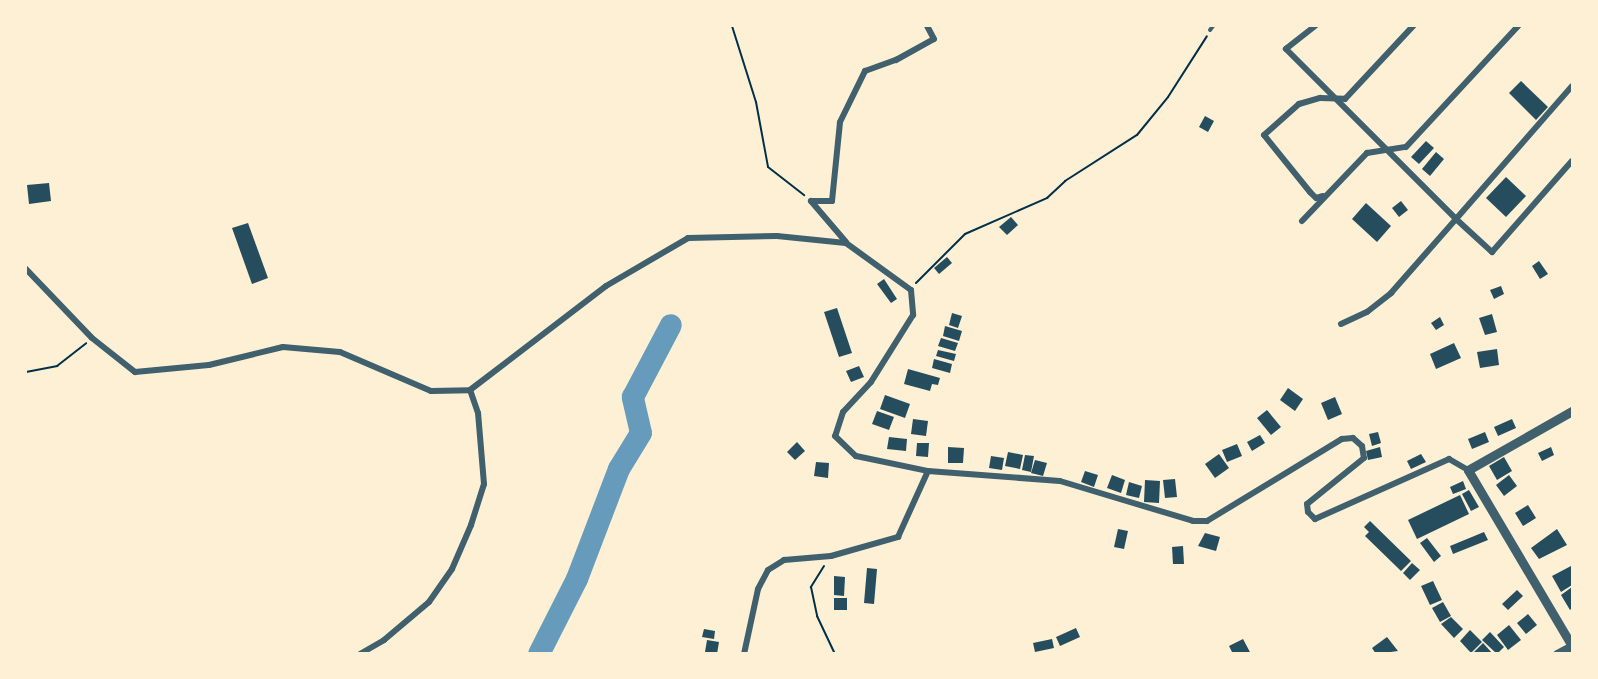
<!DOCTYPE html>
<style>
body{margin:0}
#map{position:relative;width:1598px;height:679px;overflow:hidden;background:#fdf0d5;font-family:"Golos Text",sans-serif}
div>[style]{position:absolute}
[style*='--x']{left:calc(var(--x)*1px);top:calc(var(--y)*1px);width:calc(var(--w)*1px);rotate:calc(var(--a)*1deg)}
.river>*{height:22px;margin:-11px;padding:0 11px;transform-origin:11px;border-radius:11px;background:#669bbc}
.building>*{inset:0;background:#264d5e}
.path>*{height:2px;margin:-1px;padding:0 1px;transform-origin:1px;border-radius:1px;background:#003049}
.service>*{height:4px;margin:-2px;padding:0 2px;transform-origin:2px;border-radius:2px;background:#3f606c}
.minor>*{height:6px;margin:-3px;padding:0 3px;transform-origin:3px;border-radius:3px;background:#3f606c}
.tertiary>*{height:9px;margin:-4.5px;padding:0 4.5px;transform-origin:4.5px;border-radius:4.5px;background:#3f606c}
span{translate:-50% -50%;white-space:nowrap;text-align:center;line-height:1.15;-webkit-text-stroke:5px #fdf0d5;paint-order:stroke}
.frame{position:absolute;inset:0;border:27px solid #fdf0d5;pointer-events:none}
</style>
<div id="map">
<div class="river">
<i style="--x:539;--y:654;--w:84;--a:-63.1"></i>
<i style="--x:577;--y:579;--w:118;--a:-69.1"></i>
<i style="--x:619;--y:469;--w:42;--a:-58.6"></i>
<i style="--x:641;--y:433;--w:37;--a:-103"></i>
<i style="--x:633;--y:397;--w:81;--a:-62.2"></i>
</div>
<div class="building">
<i style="clip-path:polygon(1521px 81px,1548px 107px,1536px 120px,1509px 93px)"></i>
<i style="clip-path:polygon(1205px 116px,1214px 121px,1208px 132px,1199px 127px)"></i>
<i style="clip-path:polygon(1426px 141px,1434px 148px,1419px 164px,1411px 157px)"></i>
<i style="clip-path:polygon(1436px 152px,1444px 159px,1430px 176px,1422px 169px)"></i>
<i style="clip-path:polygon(1506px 177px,1526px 196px,1506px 217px,1486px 198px)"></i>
<i style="clip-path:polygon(49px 183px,51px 201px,29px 204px,27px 185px)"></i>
<i style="clip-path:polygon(1401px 201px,1408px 210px,1399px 217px,1392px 208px)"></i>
<i style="clip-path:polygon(1366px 203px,1391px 226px,1377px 242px,1352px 219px)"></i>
<i style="clip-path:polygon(1011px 217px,1018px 225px,1007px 235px,999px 227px)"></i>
<i style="clip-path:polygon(248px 223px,268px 278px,252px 284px,232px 228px)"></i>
<i style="clip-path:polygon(947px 257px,952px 263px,939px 274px,934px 268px)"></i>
<i style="clip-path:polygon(1539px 261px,1548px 274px,1540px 279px,1532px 266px)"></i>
<i style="clip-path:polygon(884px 279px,897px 299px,891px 303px,877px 284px)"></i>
<i style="clip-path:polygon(1501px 286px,1504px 294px,1494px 299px,1490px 290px)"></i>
<i style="clip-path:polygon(837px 308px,852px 353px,839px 357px,824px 312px)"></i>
<i style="clip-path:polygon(952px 313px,962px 316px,958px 328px,949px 325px)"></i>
<i style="clip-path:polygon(1492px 314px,1497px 332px,1485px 335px,1479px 318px)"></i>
<i style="clip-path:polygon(1440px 317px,1444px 325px,1436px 330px,1431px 323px)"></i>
<i style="clip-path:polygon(945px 326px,962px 331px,959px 341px,943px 336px)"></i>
<i style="clip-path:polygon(941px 338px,958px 343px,955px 351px,938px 346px)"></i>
<i style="clip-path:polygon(1454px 343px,1461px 358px,1436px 369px,1430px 354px)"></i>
<i style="clip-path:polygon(1497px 349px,1499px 365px,1480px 368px,1477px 352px)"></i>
<i style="clip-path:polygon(938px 350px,956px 354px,954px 361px,936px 356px)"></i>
<i style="clip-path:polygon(934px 359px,952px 364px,950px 373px,932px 368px)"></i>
<i style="clip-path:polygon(859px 366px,864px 377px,851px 382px,846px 371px)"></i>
<i style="clip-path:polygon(908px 369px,940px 378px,938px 385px,932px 384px,930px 391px,904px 384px)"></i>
<i style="clip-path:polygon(1288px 388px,1303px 399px,1295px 411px,1280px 400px)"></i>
<i style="clip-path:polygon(885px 395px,910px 404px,905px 418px,880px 409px)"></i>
<i style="clip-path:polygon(1335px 397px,1342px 414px,1328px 420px,1321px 403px)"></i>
<i style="clip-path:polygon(1267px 410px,1281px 427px,1271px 435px,1257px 418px)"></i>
<i style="clip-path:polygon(877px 411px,894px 417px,889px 430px,872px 424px)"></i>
<i style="clip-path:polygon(913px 419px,928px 421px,926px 436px,911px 434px)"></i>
<i style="clip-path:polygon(1512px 419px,1516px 428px,1498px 436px,1494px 427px)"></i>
<i style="clip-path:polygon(1378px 432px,1381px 443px,1372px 446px,1369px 434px)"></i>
<i style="clip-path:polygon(1485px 432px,1489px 442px,1472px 449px,1468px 439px)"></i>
<i style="clip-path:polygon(1260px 435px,1265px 443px,1252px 451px,1247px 442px)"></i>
<i style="clip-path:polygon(889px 437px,907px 439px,906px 451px,887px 449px)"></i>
<i style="clip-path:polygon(797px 442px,805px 451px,795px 460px,787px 452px)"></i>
<i style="clip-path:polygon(917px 443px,929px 443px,928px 457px,916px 456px)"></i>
<i style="clip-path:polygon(1237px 444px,1242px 456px,1227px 462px,1222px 450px)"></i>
<i style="clip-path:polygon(948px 447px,964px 448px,963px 463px,948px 463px)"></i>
<i style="clip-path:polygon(1380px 447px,1382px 457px,1368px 460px,1366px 451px)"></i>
<i style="clip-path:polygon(1551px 447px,1554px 455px,1542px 461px,1538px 453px)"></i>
<i style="clip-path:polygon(1008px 452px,1023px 455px,1020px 469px,1005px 466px)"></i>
<i style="clip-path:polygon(1219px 454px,1229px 468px,1215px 478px,1205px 464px)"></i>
<i style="clip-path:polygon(1421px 454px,1426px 462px,1411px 469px,1407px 461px)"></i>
<i style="clip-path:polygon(1025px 455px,1034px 456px,1031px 472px,1022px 470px)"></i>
<i style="clip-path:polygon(991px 456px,1004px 458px,1002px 470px,989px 468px)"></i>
<i style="clip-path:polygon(1504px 457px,1512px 471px,1497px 480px,1489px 466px)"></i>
<i style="clip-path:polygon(1035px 460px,1047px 463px,1043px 476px,1031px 473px)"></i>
<i style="clip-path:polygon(816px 462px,829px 463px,828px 478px,814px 476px)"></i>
<i style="clip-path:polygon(1085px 471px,1098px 475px,1094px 487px,1081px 482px)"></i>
<i style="clip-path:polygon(1112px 475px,1125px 480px,1121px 493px,1107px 488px)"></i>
<i style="clip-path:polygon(1509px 475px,1517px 486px,1504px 496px,1496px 485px)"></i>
<i style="clip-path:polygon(1175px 479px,1177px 497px,1165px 498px,1163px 480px)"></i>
<i style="clip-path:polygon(1145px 480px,1160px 481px,1159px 503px,1144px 502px)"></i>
<i style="clip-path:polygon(1463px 481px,1466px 489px,1453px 494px,1450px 487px)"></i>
<i style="clip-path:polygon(1129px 482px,1142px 486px,1139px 498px,1126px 495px)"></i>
<i style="clip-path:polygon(1469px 490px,1479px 507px,1471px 511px,1462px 494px)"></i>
<i style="clip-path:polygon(1460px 495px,1469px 514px,1417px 539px,1408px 520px)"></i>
<i style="clip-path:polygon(1528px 505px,1536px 518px,1523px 526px,1515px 513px)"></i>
<i style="clip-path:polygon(1370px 521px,1411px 561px,1401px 571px,1365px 536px,1369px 532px,1364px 527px)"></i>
<i style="clip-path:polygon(1118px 529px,1128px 531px,1124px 549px,1114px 547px)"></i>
<i style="clip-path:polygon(1557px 529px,1567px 545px,1539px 559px,1531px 548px)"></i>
<i style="clip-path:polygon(1484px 532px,1488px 540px,1453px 554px,1450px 546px)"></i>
<i style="clip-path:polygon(1205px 533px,1220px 537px,1216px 551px,1198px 546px)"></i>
<i style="clip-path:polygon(1427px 538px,1441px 556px,1434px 562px,1420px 543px)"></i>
<i style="clip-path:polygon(1183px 546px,1184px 564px,1173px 564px,1172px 547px)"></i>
<i style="clip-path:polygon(1412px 563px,1420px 570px,1410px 580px,1403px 573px)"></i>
<i style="clip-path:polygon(1571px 566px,1572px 585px,1561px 592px,1552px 576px)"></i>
<i style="clip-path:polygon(867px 568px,877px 569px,874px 604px,864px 603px)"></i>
<i style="clip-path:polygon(834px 576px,845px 577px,844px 596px,834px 595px)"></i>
<i style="clip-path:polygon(1433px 581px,1442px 600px,1430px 605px,1421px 586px)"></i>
<i style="clip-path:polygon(1572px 587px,1572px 608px,1570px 610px,1561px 595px)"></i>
<i style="clip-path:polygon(1517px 590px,1523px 596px,1508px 610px,1502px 604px)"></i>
<i style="clip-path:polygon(834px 598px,847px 598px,847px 610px,834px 610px)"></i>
<i style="clip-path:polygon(1443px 602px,1451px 616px,1440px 622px,1432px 608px)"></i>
<i style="clip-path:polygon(1528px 614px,1537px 625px,1526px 634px,1517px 623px)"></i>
<i style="clip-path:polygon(1451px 617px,1463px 629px,1454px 638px,1441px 624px)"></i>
<i style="clip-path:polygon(1509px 625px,1521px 640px,1508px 650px,1497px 635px)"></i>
<i style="clip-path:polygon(1076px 628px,1080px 637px,1060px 646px,1056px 637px)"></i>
<i style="clip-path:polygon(704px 629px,715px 631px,714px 639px,702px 637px)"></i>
<i style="clip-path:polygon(1470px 630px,1482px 642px,1471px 653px,1460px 641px)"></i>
<i style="clip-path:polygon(1490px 632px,1504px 647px,1497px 654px,1482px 640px)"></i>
<i style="clip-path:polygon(1387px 637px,1398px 651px,1376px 654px,1372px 648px)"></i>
<i style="clip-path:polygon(1052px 639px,1054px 648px,1035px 652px,1033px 643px)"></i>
<i style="clip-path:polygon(1243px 639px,1251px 654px,1233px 654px,1229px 646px)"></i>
<i style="clip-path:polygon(707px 640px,719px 642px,717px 654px,705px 652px)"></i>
<i style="clip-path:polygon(1483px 643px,1493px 654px,1472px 654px)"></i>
</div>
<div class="path">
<i style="--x:732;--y:26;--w:80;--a:72.5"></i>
<i style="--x:756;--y:102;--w:66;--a:79.5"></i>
<i style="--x:768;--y:167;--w:46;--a:37.9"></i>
<i style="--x:916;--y:283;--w:69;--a:-45"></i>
<i style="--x:965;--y:234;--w:90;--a:-23.7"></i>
<i style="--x:1047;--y:198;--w:25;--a:-43"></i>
<i style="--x:1065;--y:181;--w:85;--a:-32.6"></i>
<i style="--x:1137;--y:135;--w:49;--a:-50.8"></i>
<i style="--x:1168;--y:97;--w:72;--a:-57.4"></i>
<i style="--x:26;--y:372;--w:32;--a:-11"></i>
<i style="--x:57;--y:366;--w:37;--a:-38"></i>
<i style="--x:824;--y:566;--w:25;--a:122"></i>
<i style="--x:811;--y:587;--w:30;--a:78"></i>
<i style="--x:817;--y:616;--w:42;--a:64.7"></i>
</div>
<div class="service">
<i style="--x:1210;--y:30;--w:5;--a:-53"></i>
</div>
<div class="minor">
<i style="--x:1315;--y:26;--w:37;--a:142"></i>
<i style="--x:1286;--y:49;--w:240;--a:45"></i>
<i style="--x:1456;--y:219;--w:176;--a:-48.9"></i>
<i style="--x:1323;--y:196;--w:7;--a:164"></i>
<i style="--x:1316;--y:198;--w:8;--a:-135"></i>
<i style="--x:1310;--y:192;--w:73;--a:-128.9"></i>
<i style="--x:1264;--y:135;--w:47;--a:-41.5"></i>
<i style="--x:1299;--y:104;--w:22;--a:-16"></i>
<i style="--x:1320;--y:98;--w:25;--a:2"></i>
<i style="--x:1345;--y:99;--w:100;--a:-47"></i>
<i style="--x:1302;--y:221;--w:94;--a:-46.3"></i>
<i style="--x:1367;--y:153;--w:39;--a:-9"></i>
<i style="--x:1406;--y:147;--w:165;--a:-47.2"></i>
<i style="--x:846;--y:242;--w:54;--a:-130.5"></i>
<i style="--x:811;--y:201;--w:21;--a:0"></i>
<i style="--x:832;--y:201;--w:79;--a:-84.2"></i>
<i style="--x:840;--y:122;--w:57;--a:-63.9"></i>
<i style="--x:865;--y:71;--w:33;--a:-20"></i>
<i style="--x:896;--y:60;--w:43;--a:-28.9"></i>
<i style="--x:934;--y:39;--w:15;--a:-118"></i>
<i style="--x:26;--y:269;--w:95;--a:46.3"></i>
<i style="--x:92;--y:338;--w:55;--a:38.3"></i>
<i style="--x:135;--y:372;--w:74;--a:-5.4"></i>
<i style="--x:209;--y:365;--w:76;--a:-13.7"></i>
<i style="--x:283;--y:347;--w:57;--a:5"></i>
<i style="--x:340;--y:352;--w:99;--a:23.2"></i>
<i style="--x:431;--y:391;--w:39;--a:-1"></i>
<i style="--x:470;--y:390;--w:171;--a:-37.4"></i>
<i style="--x:606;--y:286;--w:95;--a:-30.3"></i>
<i style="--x:688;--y:238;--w:89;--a:-1.3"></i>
<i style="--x:777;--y:236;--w:69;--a:5.8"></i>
<i style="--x:846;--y:243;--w:80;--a:35.9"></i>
<i style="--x:911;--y:290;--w:25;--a:85"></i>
<i style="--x:913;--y:315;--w:79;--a:122.1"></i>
<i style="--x:871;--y:382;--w:41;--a:133"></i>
<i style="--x:843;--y:412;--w:25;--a:108"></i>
<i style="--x:835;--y:436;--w:29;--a:44"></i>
<i style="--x:856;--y:456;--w:74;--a:11.8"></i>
<i style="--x:928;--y:471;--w:132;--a:4.3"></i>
<i style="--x:1060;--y:481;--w:139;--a:16.7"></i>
<i style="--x:1193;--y:521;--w:14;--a:0"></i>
<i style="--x:1207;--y:521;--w:158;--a:-31.3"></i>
<i style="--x:1342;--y:439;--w:11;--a:-5"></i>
<i style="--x:1353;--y:438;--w:12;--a:42"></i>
<i style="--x:1362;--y:446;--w:12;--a:81"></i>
<i style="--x:1364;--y:458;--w:73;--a:141.1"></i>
<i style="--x:1307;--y:504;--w:8;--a:83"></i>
<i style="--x:1308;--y:512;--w:10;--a:45"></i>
<i style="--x:1315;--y:519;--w:147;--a:-24.1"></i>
<i style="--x:1449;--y:459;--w:22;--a:30"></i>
<i style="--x:1341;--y:324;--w:29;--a:-25"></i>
<i style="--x:1367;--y:312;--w:31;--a:-38"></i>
<i style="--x:1391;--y:293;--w:98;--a:-48.7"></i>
<i style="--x:1456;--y:219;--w:49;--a:42.5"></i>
<i style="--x:1492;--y:252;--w:121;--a:-48.7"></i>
<i style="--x:360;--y:654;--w:28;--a:-30"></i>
<i style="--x:384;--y:640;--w:59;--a:-40.2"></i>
<i style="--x:429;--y:602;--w:40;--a:-55.1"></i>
<i style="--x:452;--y:569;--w:48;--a:-66.6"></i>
<i style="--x:471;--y:525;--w:43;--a:-72.4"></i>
<i style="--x:484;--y:484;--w:71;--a:-94.8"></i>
<i style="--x:478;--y:413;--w:24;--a:-109"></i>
<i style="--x:744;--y:654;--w:66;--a:-77.8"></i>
<i style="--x:758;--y:589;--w:21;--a:-62"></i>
<i style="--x:768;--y:570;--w:19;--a:-32"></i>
<i style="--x:784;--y:560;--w:47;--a:-4.9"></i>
<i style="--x:831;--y:556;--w:70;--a:-15.8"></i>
<i style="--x:898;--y:537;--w:72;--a:-65.6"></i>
</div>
<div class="tertiary">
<i style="--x:1557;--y:654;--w:17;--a:-28"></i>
<i style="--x:1572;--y:646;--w:204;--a:-120.6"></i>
<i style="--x:1468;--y:470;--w:120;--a:-29.6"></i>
</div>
<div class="frame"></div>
</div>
